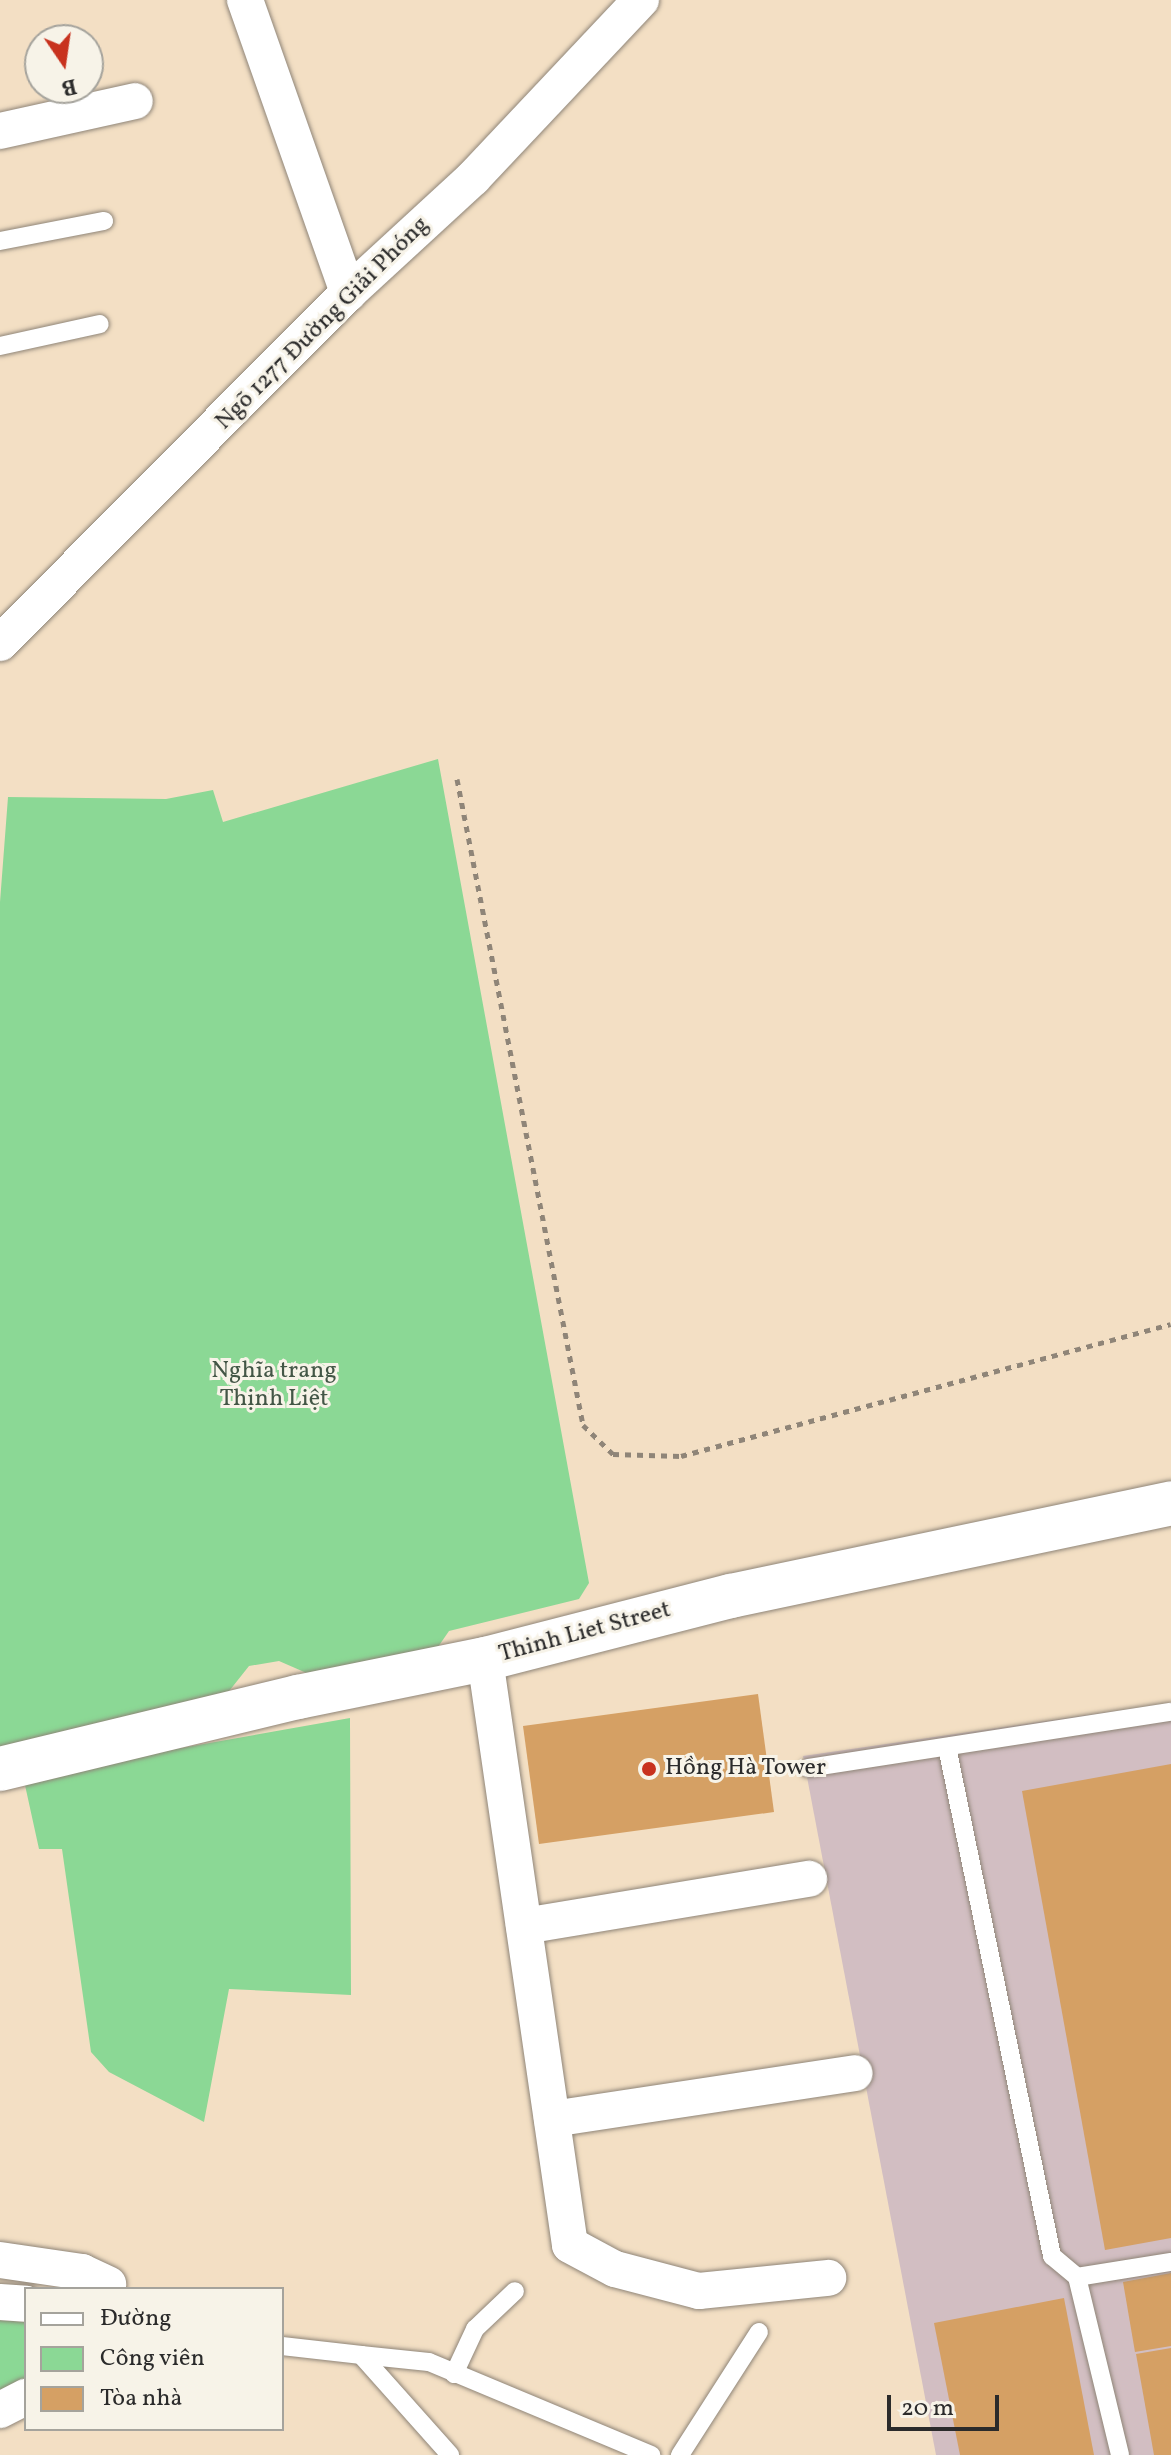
<!DOCTYPE html>
<meta charset="utf-8">
<style>
body{margin:0}
#map{position:relative;width:1171px;height:2455px;overflow:hidden;background:#f3dfc4;font-family:Vollkorn,serif}
div>[style]{position:absolute}
[style*='--x']{left:calc(var(--x)*1px);top:calc(var(--y)*1px);width:calc(var(--w)*1px);rotate:calc(var(--a)*1deg)}
.industrial>*{inset:0;background:#d2bec2}
.green>*{inset:0;background:#8bd895}
.building>*{inset:0;background:#d5a064}
.path>*{height:5px;margin-top:-2.5px;transform-origin:0;background:repeating-linear-gradient(90deg,#8f8578 0 6px,transparent 0 12px)}
.roads{filter:drop-shadow(0 0 2px #8f8578) drop-shadow(0 0 2px #8f8578)}
.service>*{height:18px;margin:-9px;padding:0 9px;transform-origin:9px;border-radius:9px;background:#fff}
.minor>*{height:36px;margin:-18px;padding:0 18px;transform-origin:18px;border-radius:18px;background:#fff}
.tertiary>*{height:44px;margin:-22px;padding:0 22px;transform-origin:22px;border-radius:22px;background:#fff}
.dots>*{width:22px;height:22px;translate:-50% -50%;box-sizing:border-box;border:4px solid #f7f3e8;border-radius:50%}
span{translate:-50% -50%;white-space:nowrap;text-align:center;line-height:1.15;-webkit-text-stroke:6px #f7f3e8;paint-order:stroke}
.street-label{font-size:24px;color:#2b2b2b}
.park-label{font-size:24px;color:#435646}
.poi-label{font-size:24px;color:#2b2b2b}
.left{translate:0 -50%;text-align:left}
.legend{position:absolute;left:24px;top:2287px;width:260px;height:144px;box-sizing:border-box;background:#f7f3e8;border:2px solid #a5a39c;margin:0;padding:10px 14px;list-style:none;font-size:24px;color:#2b2b2b}
.legend li{display:flex;align-items:center;gap:16px;height:40px}
.legend b{width:40px;border:2px solid #a5a39c}
.north{position:absolute;left:24px;top:24px;width:80px;height:80px;box-sizing:border-box;background:#f7f3e8;border:2px solid #a5a39c;border-radius:50%;rotate:167deg;font-size:22px;font-weight:700;line-height:32px;text-align:center;color:#2b2b2b}
.north::after{content:'';display:block;margin:auto;width:28px;height:36px;background:#c8321e;clip-path:polygon(50% 0,100% 100%,50% 72%,0 100%)}
.scale{position:absolute;left:887px;top:2395px;width:112px;height:36px;box-sizing:border-box;border:4px solid #2b2b2b;border-top:0;padding-left:10px;font-size:24px;line-height:28px;white-space:nowrap;color:#2b2b2b;-webkit-text-stroke:6px #f7f3e8;paint-order:stroke}
</style>
<div id="map">
<div class="industrial">
<i style="clip-path:polygon(1171px 1703px,1171px 2455px,936px 2455px,803px 1756px)"></i>
</div>
<div class="green">
<i style="clip-path:polygon(438px 759px,589px 1583px,579px 1599px,449px 1631px,438px 1647px,318px 1678px,279px 1661px,249px 1666px,222px 1700px,0 1747px,0 902px,8px 797px,166px 799px,213px 790px,223px 822px)"></i>
<i style="clip-path:polygon(350px 1718px,351px 1995px,229px 1989px,204px 2122px,109px 2072px,91px 2052px,62px 1849px,39px 1849px,23px 1776px)"></i>
<i style="clip-path:polygon(0 2320px,26px 2322px,26px 2381px,0 2401px)"></i>
</div>
<div class="building">
<i style="clip-path:polygon(758px 1694px,774px 1812px,539px 1844px,523px 1726px)"></i>
<i style="clip-path:polygon(1171px 1764px,1171px 2238px,1105px 2250px,1022px 1791px)"></i>
<i style="clip-path:polygon(1171px 2273px,1171px 2346px,1135px 2352px,1123px 2282px)"></i>
<i style="clip-path:polygon(1064px 2298px,1094px 2455px,960px 2455px,934px 2323px)"></i>
<i style="clip-path:polygon(1171px 2348px,1171px 2455px,1154px 2455px,1136px 2354px)"></i>
</div>
<div class="path">
<i style="--x:457;--y:779;--w:658;--a:78.96"></i>
<i style="--x:583;--y:1425;--w:42;--a:44"></i>
<i style="--x:613;--y:1454;--w:68;--a:1.7"></i>
<i style="--x:681;--y:1456;--w:507;--a:-15.08"></i>
</div>
<div class="roads">
<div class="service">
<i style="--x:0;--y:241;--w:106;--a:-10.9"></i>
<i style="--x:0;--y:346;--w:102;--a:-12.4"></i>
<i style="--x:947;--y:1747;--w:520;--a:78.34"></i>
<i style="--x:1052;--y:2256;--w:33;--a:40"></i>
<i style="--x:1077;--y:2277;--w:183;--a:76.4"></i>
<i style="--x:808;--y:1768;--w:367;--a:-8.8"></i>
<i style="--x:1077;--y:2277;--w:95;--a:-9.1"></i>
<i style="--x:282;--y:2346;--w:80;--a:6.5"></i>
<i style="--x:361;--y:2355;--w:134;--a:48.3"></i>
<i style="--x:361;--y:2355;--w:68;--a:5.9"></i>
<i style="--x:429;--y:2362;--w:241;--a:22.7"></i>
<i style="--x:454;--y:2374;--w:50;--a:-65"></i>
<i style="--x:475;--y:2329;--w:55;--a:-43.5"></i>
<i style="--x:680;--y:2455;--w:146;--a:-57.3"></i>
</div>
<div class="minor">
<i style="--x:245;--y:0;--w:311;--a:70.6"></i>
<i style="--x:0;--y:131;--w:138;--a:-12.5"></i>
<i style="--x:0;--y:643;--w:494;--a:-45.2"></i>
<i style="--x:348;--y:293;--w:170;--a:-42.6"></i>
<i style="--x:473;--y:178;--w:245;--a:-46.7"></i>
<i style="--x:485;--y:1659;--w:592;--a:81.75"></i>
<i style="--x:570;--y:2245;--w:51;--a:28.1"></i>
<i style="--x:615;--y:2269;--w:87;--a:14.7"></i>
<i style="--x:699;--y:2291;--w:130;--a:-5.8"></i>
<i style="--x:524;--y:1926;--w:289;--a:-9.4"></i>
<i style="--x:552;--y:2119;--w:306;--a:-8.6"></i>
<i style="--x:0;--y:2260;--w:83;--a:8.3"></i>
<i style="--x:82;--y:2272;--w:29;--a:25"></i>
<i style="--x:0;--y:2302;--w:26;--a:4"></i>
<i style="--x:0;--y:2410;--w:29;--a:-27"></i>
</div>
<div class="tertiary">
<i style="--x:0;--y:1769;--w:307;--a:-13.6"></i>
<i style="--x:298;--y:1697;--w:191;--a:-11.5"></i>
<i style="--x:485;--y:1659;--w:254;--a:-14.4"></i>
<i style="--x:731;--y:1596;--w:450;--a:-11.9"></i>
</div>
</div>
<div class="dots">
<i style="left:649px;top:1769px;background:#c8321e"></i>
</div>
<div class="street-label">
<span style="left:323px;top:324px;rotate:-45deg">Ngõ 1277 Đường Giải Phóng</span>
<span style="left:585px;top:1633px;rotate:-15deg">Thinh Liet Street</span>
</div>
<div class="park-label">
<span style="left:274px;top:1386px">Nghĩa trang<br>Thịnh Liệt</span>
</div>
<div class="poi-label">
<span class="left" style="left:665px;top:1769px">Hồng Hà Tower</span>
</div>
<ul class="legend">
<li><b style="height:10px;background:#fff"></b>Đường</li>
<li><b style="height:22px;background:#8bd895"></b>Công viên</li>
<li><b style="height:22px;background:#d5a064"></b>Tòa nhà</li>
</ul>
<div class="north">B</div>
<div class="scale">20 m</div>
</div>
